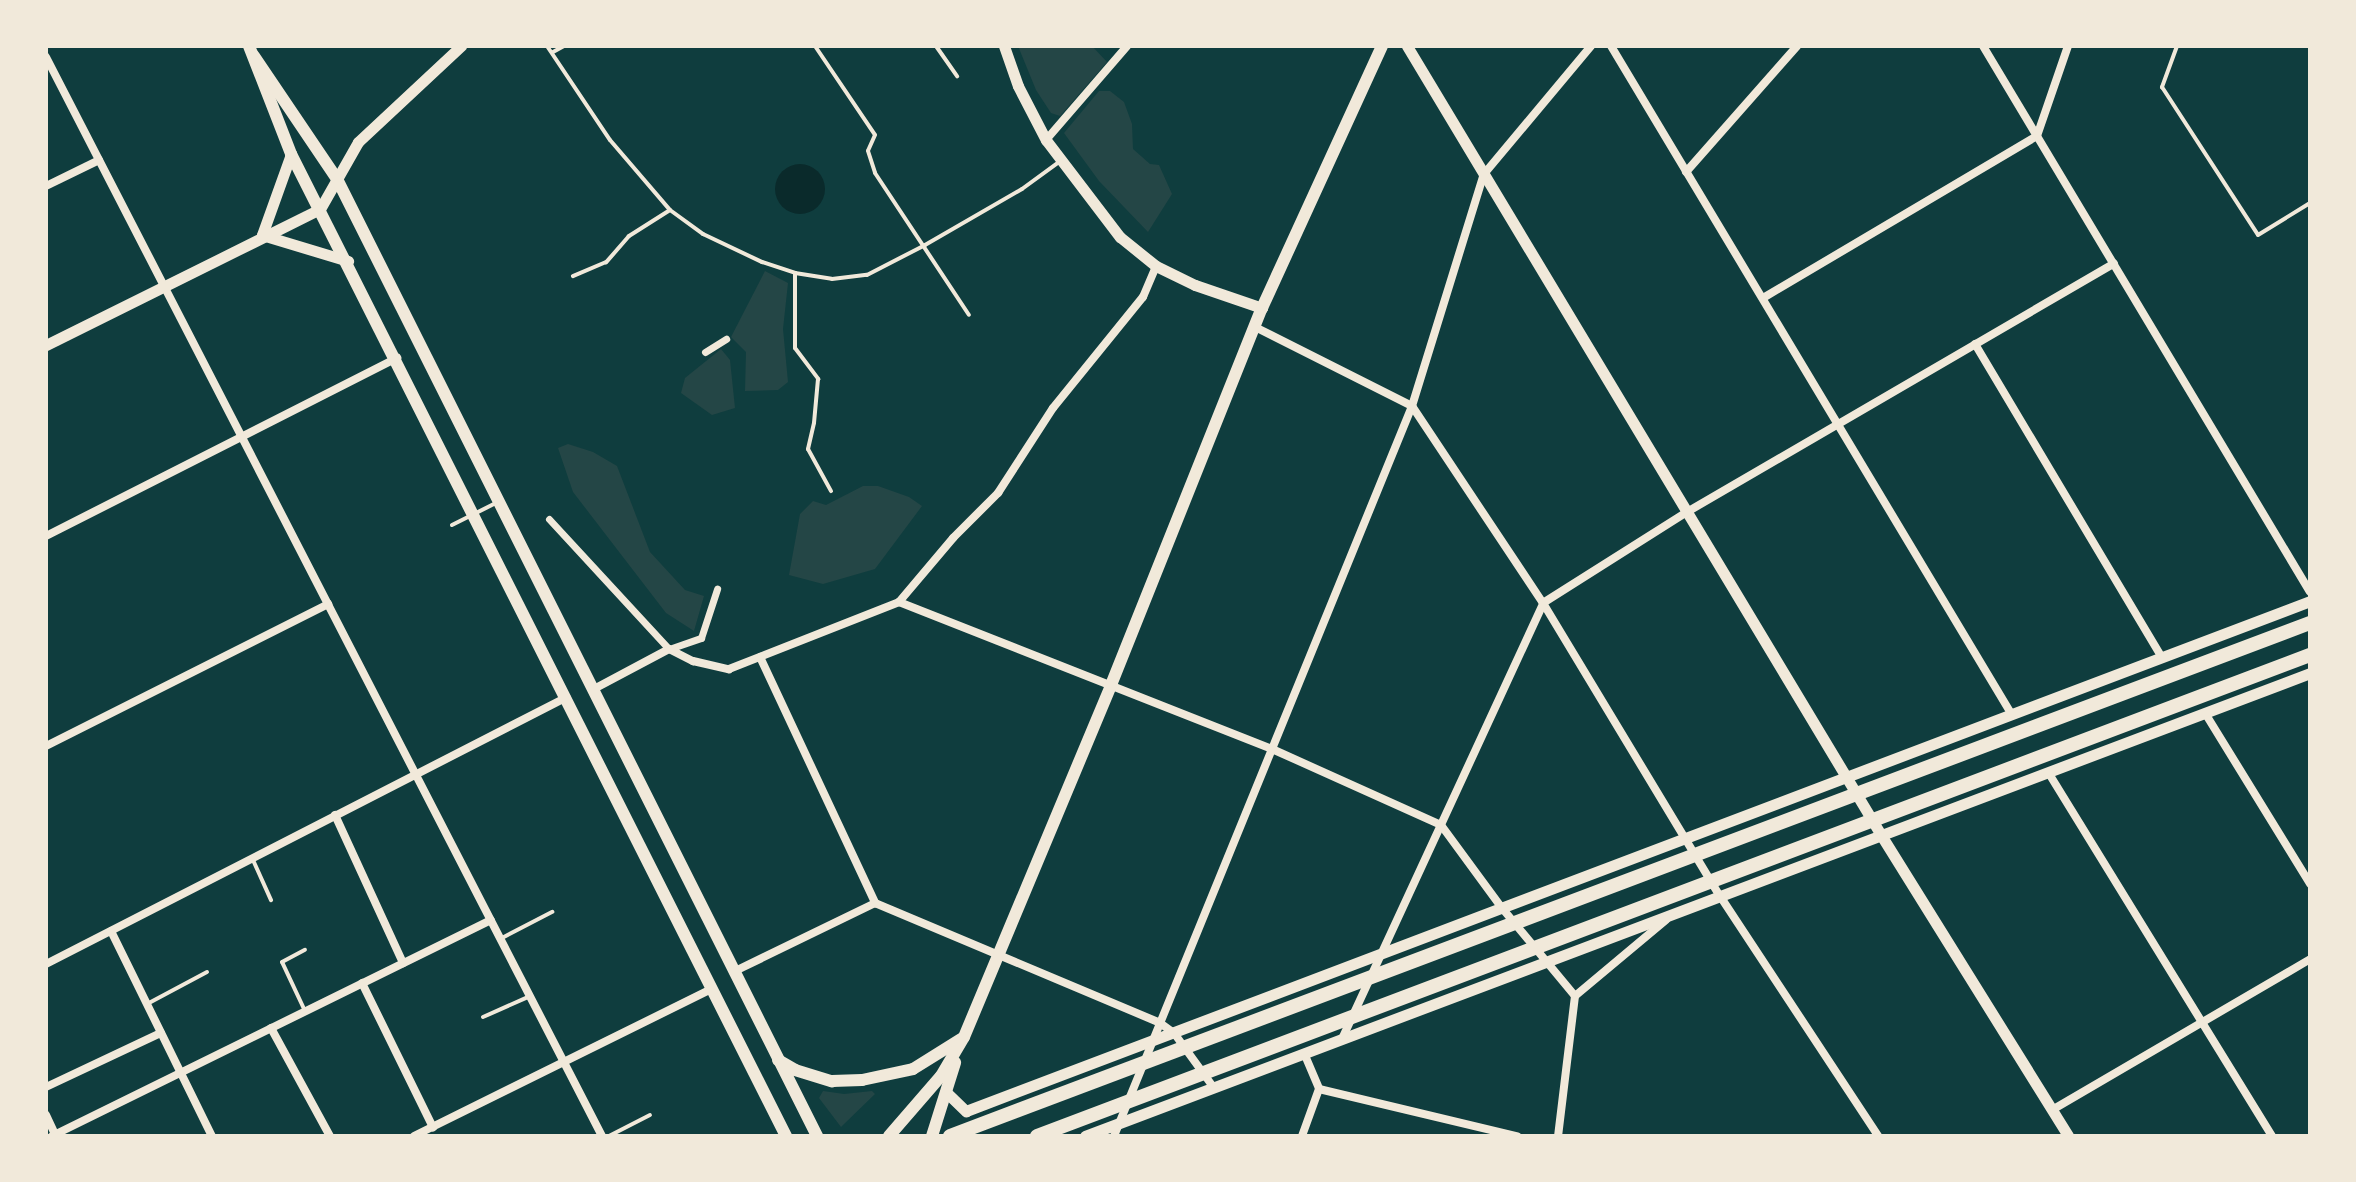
<!DOCTYPE html>
<style>
body{margin:0}
#map{position:relative;width:2356px;height:1182px;overflow:hidden;background:#0f3d3e;font-family:"Roboto Serif",serif}
div>[style]{position:absolute}
[style*='--x']{left:calc(var(--x)*1px);top:calc(var(--y)*1px);width:calc(var(--w)*1px);rotate:calc(var(--a)*1deg)}
.green>*{inset:0;background:#244646}
.water>*{inset:0;background:#0a2a2b}
.round{border-radius:50%}
.service>*{height:4px;margin:-2px;padding:0 2px;transform-origin:2px;border-radius:2px;background:#f1e9da}
.pedestrian>*{height:7px;margin:-3.5px;padding:0 3.5px;transform-origin:3.5px;border-radius:3.5px;background:#f1e9da}
.minor>*{height:8px;margin:-4px;padding:0 4px;transform-origin:4px;border-radius:4px;background:#f1e9da}
.tertiary>*{height:11px;margin:-5.5px;padding:0 5.5px;transform-origin:5.5px;border-radius:5.5px;background:#f1e9da}
.secondary>*{height:12px;margin:-6px;padding:0 6px;transform-origin:6px;border-radius:6px;background:#f1e9da}
.trunk>*{height:14px;margin:-7px;padding:0 7px;transform-origin:7px;border-radius:7px;background:#f1e9da}
span{translate:-50% -50%;white-space:nowrap;text-align:center;line-height:1.15;-webkit-text-stroke:8px #f1e9da;paint-order:stroke}
.frame{position:absolute;inset:0;border:48px solid #f1e9da;pointer-events:none}
</style>
<div id="map">
<div class="green">
<i style="clip-path:polygon(1018px 46px,1092px 46px,1107px 62px,1060px 116px,1051px 113px,1036px 90px)"></i>
<i style="clip-path:polygon(1099px 91px,1110px 91px,1124px 102px,1132px 124px,1133px 149px,1150px 164px,1159px 165px,1172px 194px,1148px 232px,1099px 181px,1064px 133px)"></i>
<i style="clip-path:polygon(765px 271px,788px 283px,783px 329px,788px 382px,778px 390px,745px 391px,746px 352px,731px 337px)"></i>
<i style="clip-path:polygon(721px 349px,730px 360px,735px 408px,712px 415px,681px 393px,685px 378px)"></i>
<i style="clip-path:polygon(568px 444px,593px 452px,617px 466px,650px 552px,685px 590px,704px 596px,694px 631px,666px 613px,573px 492px,558px 448px)"></i>
<i style="clip-path:polygon(863px 486px,878px 486px,909px 497px,922px 506px,875px 569px,823px 584px,789px 575px,800px 514px,813px 501px,826px 505px)"></i>
<i style="clip-path:polygon(823px 1091px,844px 1094px,872px 1091px,875px 1094px,841px 1127px,819px 1098px)"></i>
</div>
<div class="water">
<i class="round" style="left:775px;top:164px;width:50px;height:50px"></i>
</div>
<div class="service">
<i style="--x:547;--y:46;--w:113;--a:56.2"></i>
<i style="--x:610;--y:140;--w:92;--a:49.4"></i>
<i style="--x:670;--y:210;--w:49;--a:147.6"></i>
<i style="--x:629;--y:236;--w:35;--a:131"></i>
<i style="--x:606;--y:262;--w:36;--a:157"></i>
<i style="--x:815;--y:46;--w:107;--a:56"></i>
<i style="--x:875;--y:135;--w:17;--a:114"></i>
<i style="--x:868;--y:151;--w:23;--a:72"></i>
<i style="--x:875;--y:173;--w:170;--a:56.5"></i>
<i style="--x:936;--y:46;--w:37;--a:55"></i>
<i style="--x:2177;--y:46;--w:44;--a:110.1"></i>
<i style="--x:2162;--y:87;--w:176;--a:57"></i>
<i style="--x:2258;--y:235;--w:61;--a:-31.6"></i>
<i style="--x:553;--y:52;--w:13;--a:-29"></i>
<i style="--x:670;--y:210;--w:41;--a:36"></i>
<i style="--x:703;--y:234;--w:65;--a:25.4"></i>
<i style="--x:762;--y:262;--w:35;--a:18"></i>
<i style="--x:795;--y:273;--w:37;--a:9"></i>
<i style="--x:832;--y:279;--w:35;--a:-7"></i>
<i style="--x:867;--y:275;--w:65;--a:-27.3"></i>
<i style="--x:925;--y:245;--w:112;--a:-30"></i>
<i style="--x:1022;--y:189;--w:46;--a:-36.1"></i>
<i style="--x:795;--y:273;--w:75;--a:90"></i>
<i style="--x:795;--y:348;--w:39;--a:53"></i>
<i style="--x:818;--y:379;--w:44;--a:95.2"></i>
<i style="--x:814;--y:423;--w:27;--a:103"></i>
<i style="--x:808;--y:449;--w:48;--a:61.3"></i>
<i style="--x:452;--y:525;--w:49;--a:-26.6"></i>
<i style="--x:253;--y:860;--w:44;--a:65.8"></i>
<i style="--x:500;--y:939;--w:59;--a:-27.4"></i>
<i style="--x:147;--y:1004;--w:68;--a:-28.1"></i>
<i style="--x:305;--y:1011;--w:54;--a:-115.1"></i>
<i style="--x:282;--y:962;--w:26;--a:-28"></i>
<i style="--x:483;--y:1017;--w:49;--a:-24"></i>
<i style="--x:609;--y:1136;--w:46;--a:-27.1"></i>
</div>
<div class="pedestrian">
<i style="--x:705;--y:352;--w:25;--a:-32"></i>
<i style="--x:549;--y:519;--w:177;--a:47.3"></i>
<i style="--x:669;--y:649;--w:34;--a:-19"></i>
<i style="--x:701;--y:638;--w:52;--a:-71.9"></i>
</div>
<div class="minor">
<i style="--x:1611;--y:46;--w:780;--a:59.06"></i>
<i style="--x:1983;--y:46;--w:636;--a:59.08"></i>
<i style="--x:46;--y:57;--w:1214;--a:62.74"></i>
<i style="--x:1046;--y:140;--w:124;--a:-49.2"></i>
<i style="--x:1686;--y:172;--w:168;--a:-48.6"></i>
<i style="--x:46;--y:186;--w:59;--a:-26.1"></i>
<i style="--x:1763;--y:298;--w:318;--a:-30.6"></i>
<i style="--x:2037;--y:136;--w:95;--a:-71"></i>
<i style="--x:1255;--y:327;--w:176;--a:26.7"></i>
<i style="--x:1412;--y:406;--w:237;--a:56.4"></i>
<i style="--x:1543;--y:603;--w:342;--a:58.9"></i>
<i style="--x:1720;--y:896;--w:287;--a:56.6"></i>
<i style="--x:1975;--y:344;--w:365;--a:59.2"></i>
<i style="--x:46;--y:536;--w:394;--a:-26.9"></i>
<i style="--x:899;--y:602;--w:401;--a:21.5"></i>
<i style="--x:1272;--y:749;--w:185;--a:24.2"></i>
<i style="--x:1441;--y:825;--w:103;--a:53.7"></i>
<i style="--x:1502;--y:908;--w:114;--a:50.3"></i>
<i style="--x:1575;--y:996;--w:141;--a:96.9"></i>
<i style="--x:760;--y:657;--w:272;--a:64.9"></i>
<i style="--x:875;--y:903;--w:309;--a:22.8"></i>
<i style="--x:1160;--y:1023;--w:17;--a:36"></i>
<i style="--x:1174;--y:1033;--w:68;--a:54"></i>
<i style="--x:592;--y:690;--w:87;--a:-28"></i>
<i style="--x:669;--y:649;--w:27;--a:27"></i>
<i style="--x:693;--y:661;--w:37;--a:13"></i>
<i style="--x:729;--y:669;--w:183;--a:-21.5"></i>
<i style="--x:899;--y:602;--w:84;--a:-49.8"></i>
<i style="--x:953;--y:538;--w:64;--a:-45"></i>
<i style="--x:998;--y:493;--w:101;--a:-57.1"></i>
<i style="--x:1053;--y:408;--w:143;--a:-51"></i>
<i style="--x:1143;--y:297;--w:34;--a:-67"></i>
<i style="--x:2205;--y:713;--w:201;--a:58.4"></i>
<i style="--x:46;--y:746;--w:316;--a:-26.7"></i>
<i style="--x:2048;--y:772;--w:427;--a:58.4"></i>
<i style="--x:335;--y:815;--w:163;--a:65.3"></i>
<i style="--x:111;--y:931;--w:229;--a:63.8"></i>
<i style="--x:46;--y:964;--w:585;--a:-27.13"></i>
<i style="--x:733;--y:972;--w:158;--a:-25.9"></i>
<i style="--x:362;--y:983;--w:161;--a:63.8"></i>
<i style="--x:1575;--y:996;--w:119;--a:-39.9"></i>
<i style="--x:271;--y:1028;--w:123;--a:61.4"></i>
<i style="--x:1342;--y:1039;--w:480;--a:-65.2"></i>
<i style="--x:1543;--y:603;--w:170;--a:-32.3"></i>
<i style="--x:1687;--y:512;--w:494;--a:-30.2"></i>
<i style="--x:1304;--y:1053;--w:39;--a:67"></i>
<i style="--x:46;--y:1087;--w:127;--a:-25.2"></i>
<i style="--x:1319;--y:1089;--w:204;--a:13.4"></i>
<i style="--x:2052;--y:1110;--w:299;--a:-30.3"></i>
<i style="--x:46;--y:1115;--w:21;--a:65"></i>
<i style="--x:52;--y:1136;--w:489;--a:-26.2"></i>
<i style="--x:414;--y:1136;--w:332;--a:-26.3"></i>
<i style="--x:1114;--y:1136;--w:788;--a:-67.79"></i>
<i style="--x:1412;--y:406;--w:243;--a:-72.8"></i>
<i style="--x:1484;--y:174;--w:167;--a:-50.1"></i>
<i style="--x:1302;--y:1136;--w:50;--a:-70.1"></i>
</div>
<div class="tertiary">
<i style="--x:1004;--y:46;--w:42;--a:70.7"></i>
<i style="--x:1018;--y:86;--w:61;--a:62.6"></i>
<i style="--x:1046;--y:140;--w:122;--a:52.7"></i>
<i style="--x:1120;--y:237;--w:46;--a:38.9"></i>
<i style="--x:1156;--y:266;--w:43;--a:26"></i>
<i style="--x:1195;--y:285;--w:71;--a:18.9"></i>
<i style="--x:1407;--y:46;--w:920;--a:59"></i>
<i style="--x:1881;--y:835;--w:354;--a:58.1"></i>
<i style="--x:291;--y:154;--w:86;--a:109.7"></i>
<i style="--x:262;--y:235;--w:90;--a:16.8"></i>
<i style="--x:46;--y:345;--w:306;--a:-26.4"></i>
<i style="--x:320;--y:209;--w:77;--a:-60.4"></i>
<i style="--x:358;--y:142;--w:141;--a:-43"></i>
<i style="--x:946;--y:1092;--w:28;--a:44"></i>
<i style="--x:966;--y:1111;--w:1438;--a:-20.78"></i>
<i style="--x:1085;--y:1136;--w:1310;--a:-20.7"></i>
</div>
<div class="secondary">
<i style="--x:249;--y:46;--w:116;--a:68.7"></i>
<i style="--x:291;--y:154;--w:1100;--a:63.25"></i>
<i style="--x:254;--y:56;--w:148;--a:56"></i>
<i style="--x:337;--y:179;--w:1071;--a:63.36"></i>
<i style="--x:778;--y:1060;--w:20;--a:30"></i>
<i style="--x:795;--y:1070;--w:39;--a:17"></i>
<i style="--x:832;--y:1081;--w:30;--a:-2"></i>
<i style="--x:862;--y:1080;--w:52;--a:-12.2"></i>
<i style="--x:913;--y:1069;--w:57;--a:-32"></i>
<i style="--x:889;--y:1136;--w:79;--a:-49.1"></i>
<i style="--x:941;--y:1076;--w:45;--a:-59.5"></i>
<i style="--x:964;--y:1037;--w:381;--a:-67.3"></i>
<i style="--x:1111;--y:685;--w:406;--a:-68.2"></i>
<i style="--x:1262;--y:308;--w:288;--a:-65.4"></i>
<i style="--x:932;--y:1136;--w:77;--a:-72.5"></i>
</div>
<div class="trunk">
<i style="--x:950;--y:1136;--w:1454;--a:-20.67"></i>
<i style="--x:1037;--y:1136;--w:1361;--a:-20.7"></i>
</div>
<div class="frame"></div>
</div>
